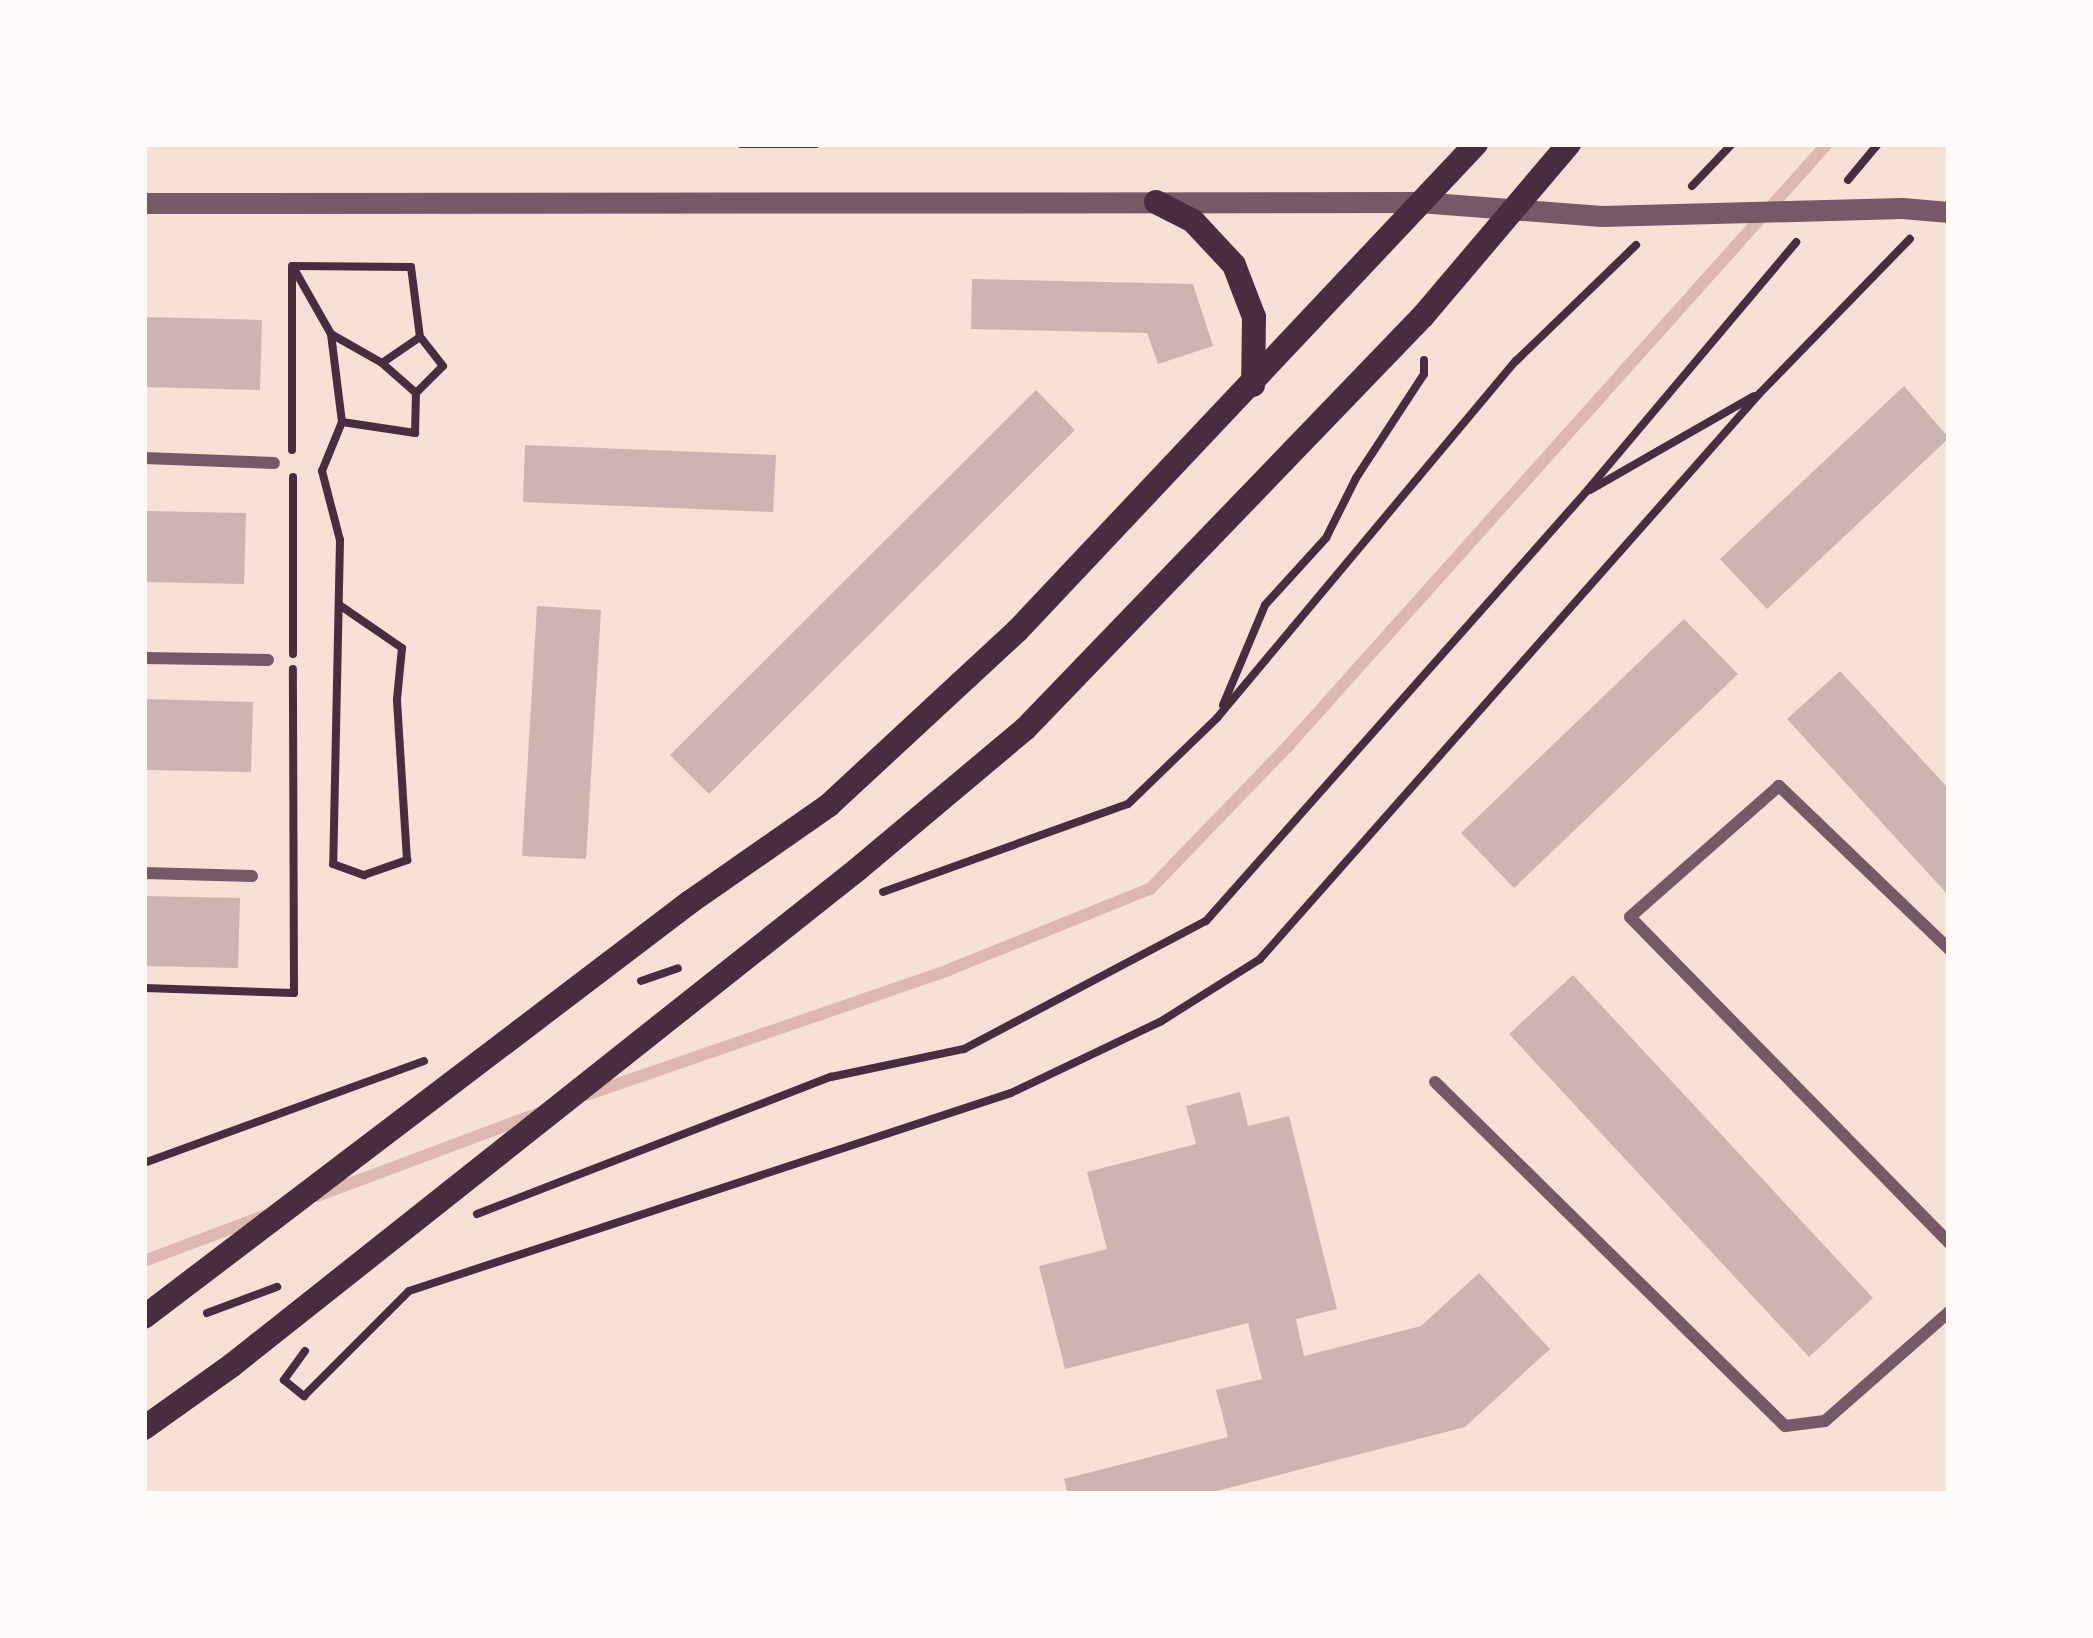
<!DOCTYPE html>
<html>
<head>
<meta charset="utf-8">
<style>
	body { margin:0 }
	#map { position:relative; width:2093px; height:1638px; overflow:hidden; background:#f7e1d7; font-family:"Fira Sans",sans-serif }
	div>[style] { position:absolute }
	.stream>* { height:12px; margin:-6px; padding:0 6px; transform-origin:6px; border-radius:6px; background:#dcb8b0 }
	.building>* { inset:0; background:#ccb4b1 }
	.path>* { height:8px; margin:-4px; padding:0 4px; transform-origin:4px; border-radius:4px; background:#4a2c40 }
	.minor>* { height:12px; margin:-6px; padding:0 6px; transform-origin:6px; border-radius:6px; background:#755966 }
	.tertiary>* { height:21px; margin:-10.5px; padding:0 10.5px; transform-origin:10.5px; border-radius:10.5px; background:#755966 }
	.secondary>* { height:24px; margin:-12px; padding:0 12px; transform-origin:12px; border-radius:12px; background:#4a2c40 }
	span { translate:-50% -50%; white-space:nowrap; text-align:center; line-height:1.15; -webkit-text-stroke:9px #fffaf5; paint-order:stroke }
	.frame { position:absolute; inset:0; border:147px solid #fffaf5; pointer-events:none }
</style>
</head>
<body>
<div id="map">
	<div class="stream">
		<div style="left:586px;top:1095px;width:383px;rotate:-19deg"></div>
		<div style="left:948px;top:970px;width:218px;rotate:-21.9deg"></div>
		<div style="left:1150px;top:889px;width:199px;rotate:-46deg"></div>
		<div style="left:1288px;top:746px;width:808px;rotate:-48.16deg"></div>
		<div style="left:317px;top:1196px;width:237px;rotate:-20.5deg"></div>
		<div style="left:144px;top:1261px;width:128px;rotate:-20.6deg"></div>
	</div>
	<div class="building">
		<div style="clip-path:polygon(972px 279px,1193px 284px,1213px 346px,1158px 364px,1147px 333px,971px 329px)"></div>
		<div style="clip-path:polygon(144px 317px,262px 320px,260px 390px,144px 387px)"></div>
		<div style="clip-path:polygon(1904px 386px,1949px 438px,1767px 609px,1720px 559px)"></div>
		<div style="clip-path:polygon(1036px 390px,1075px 430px,709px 794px,670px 755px)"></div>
		<div style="clip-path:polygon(525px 445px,776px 455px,773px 512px,523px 502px)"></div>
		<div style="clip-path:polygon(144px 511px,246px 513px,244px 584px,144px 582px)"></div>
		<div style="clip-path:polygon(537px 606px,601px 610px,586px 859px,522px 856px)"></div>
		<div style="clip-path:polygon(1684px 619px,1738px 674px,1514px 888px,1461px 833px)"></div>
		<div style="clip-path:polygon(1840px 671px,1949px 789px,1949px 896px,1787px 719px)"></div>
		<div style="clip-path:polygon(144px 699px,253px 702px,251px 772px,144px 770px)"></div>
		<div style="clip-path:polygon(144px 896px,240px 898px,238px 968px,144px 966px)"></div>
		<div style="clip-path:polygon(1573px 975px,1873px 1298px,1809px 1357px,1509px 1034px)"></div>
		<div style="clip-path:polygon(1240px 1092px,1248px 1126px,1289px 1116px,1337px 1309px,1296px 1319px,1304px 1356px,1421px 1326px,1479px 1273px,1550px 1349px,1465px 1427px,1205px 1494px,1068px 1494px,1064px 1479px,1228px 1437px,1216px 1390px,1262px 1379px,1248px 1323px,1065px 1369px,1039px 1266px,1107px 1249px,1087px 1172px,1196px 1144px,1186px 1106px)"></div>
	</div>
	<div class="path">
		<div style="left:741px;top:144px;width:75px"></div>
		<div style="left:1848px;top:180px;width:47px;rotate:-50.2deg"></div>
		<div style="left:1692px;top:186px;width:58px;rotate:-46.4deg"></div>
		<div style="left:292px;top:266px;width:184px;rotate:90deg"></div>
		<div style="left:293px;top:266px;width:118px;rotate:0.5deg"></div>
		<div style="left:411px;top:267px;width:71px;rotate:82.7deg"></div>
		<div style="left:293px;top:267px;width:77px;rotate:60.4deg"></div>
		<div style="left:331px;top:334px;width:59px;rotate:29.6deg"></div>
		<div style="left:382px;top:363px;width:45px;rotate:41.4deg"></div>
		<div style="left:416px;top:393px;width:38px;rotate:-45deg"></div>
		<div style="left:443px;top:366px;width:37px;rotate:-128deg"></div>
		<div style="left:420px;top:337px;width:46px;rotate:145.6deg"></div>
		<div style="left:331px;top:334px;width:89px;rotate:82.9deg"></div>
		<div style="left:342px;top:422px;width:53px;rotate:112.2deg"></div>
		<div style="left:322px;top:471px;width:71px;rotate:75.4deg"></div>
		<div style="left:340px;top:540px;width:324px;rotate:91.2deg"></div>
		<div style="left:333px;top:864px;width:33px;rotate:20deg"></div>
		<div style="left:364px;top:875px;width:46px;rotate:-19.2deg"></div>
		<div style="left:407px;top:860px;width:161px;rotate:-93.6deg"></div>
		<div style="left:397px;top:699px;width:51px;rotate:-84.4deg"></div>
		<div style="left:402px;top:648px;width:74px;rotate:-145.5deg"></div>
		<div style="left:342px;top:422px;width:74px;rotate:8.6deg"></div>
		<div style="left:415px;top:433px;width:40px;rotate:-88.6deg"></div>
		<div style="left:293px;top:477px;width:177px;rotate:90deg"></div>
		<div style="left:1590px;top:490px;width:189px;rotate:-29.8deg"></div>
		<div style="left:1223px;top:705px;width:108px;rotate:-67.2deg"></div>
		<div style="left:1265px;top:605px;width:91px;rotate:-47.7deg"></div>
		<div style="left:1326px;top:538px;width:67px;rotate:-63.4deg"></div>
		<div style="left:1356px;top:478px;width:124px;rotate:-56.8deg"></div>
		<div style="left:1424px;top:374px;width:14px;rotate:-90deg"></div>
		<div style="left:883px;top:892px;width:260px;rotate:-19.8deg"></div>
		<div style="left:1128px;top:804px;width:124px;rotate:-44deg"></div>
		<div style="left:1217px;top:718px;width:466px;rotate:-50.1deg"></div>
		<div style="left:1516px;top:361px;width:167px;rotate:-44deg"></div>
		<div style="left:641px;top:981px;width:39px;rotate:-19deg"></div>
		<div style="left:144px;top:988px;width:150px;rotate:1.9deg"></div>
		<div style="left:294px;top:993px;width:324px;rotate:-90.2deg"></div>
		<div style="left:144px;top:1163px;width:298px;rotate:-20deg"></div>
		<div style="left:477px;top:1214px;width:380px;rotate:-21.2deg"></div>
		<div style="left:831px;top:1077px;width:136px;rotate:-11.9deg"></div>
		<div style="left:964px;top:1049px;width:274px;rotate:-27.9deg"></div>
		<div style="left:1206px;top:921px;width:572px;rotate:-48.47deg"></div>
		<div style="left:1585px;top:493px;width:328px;rotate:-49.9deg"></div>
		<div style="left:207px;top:1313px;width:75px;rotate:-20.4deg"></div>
		<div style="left:305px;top:1351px;width:36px;rotate:126deg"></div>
		<div style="left:284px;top:1380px;width:26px;rotate:39deg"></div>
		<div style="left:304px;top:1396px;width:148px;rotate:-45deg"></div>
		<div style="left:409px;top:1291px;width:634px;rotate:-18.21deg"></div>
		<div style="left:1011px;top:1093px;width:165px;rotate:-25.5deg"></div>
		<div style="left:1160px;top:1022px;width:118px;rotate:-32.2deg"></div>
		<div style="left:1260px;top:959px;width:755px;rotate:-48.54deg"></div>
		<div style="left:1760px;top:393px;width:215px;rotate:-45.8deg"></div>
	</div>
	<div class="minor">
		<div style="left:144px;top:458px;width:130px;rotate:2.2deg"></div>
		<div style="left:144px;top:658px;width:124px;rotate:0.9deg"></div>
		<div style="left:144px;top:873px;width:108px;rotate:1.6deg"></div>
		<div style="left:1949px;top:949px;width:236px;rotate:-136.2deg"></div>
		<div style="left:1779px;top:786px;width:198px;rotate:138.7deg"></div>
		<div style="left:1630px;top:917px;width:456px;rotate:45.6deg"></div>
		<div style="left:1435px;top:1082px;width:491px;rotate:44.5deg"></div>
		<div style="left:1785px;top:1426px;width:40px;rotate:-7.1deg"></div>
		<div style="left:1825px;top:1421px;width:165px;rotate:-41.3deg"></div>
	</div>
	<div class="tertiary">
		<div style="left:144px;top:203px;width:1275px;rotate:-0.04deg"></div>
		<div style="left:1419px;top:202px;width:183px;rotate:4.4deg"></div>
		<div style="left:1601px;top:216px;width:301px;rotate:-1.5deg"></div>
		<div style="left:1902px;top:208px;width:47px;rotate:4.9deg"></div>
	</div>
	<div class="secondary">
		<div style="left:1156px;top:202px;width:42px;rotate:27.2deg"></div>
		<div style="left:1193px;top:221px;width:60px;rotate:47deg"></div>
		<div style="left:1234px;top:265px;width:56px;rotate:69deg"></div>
		<div style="left:1254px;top:317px;width:68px;rotate:90.8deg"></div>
		<div style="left:144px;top:1317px;width:686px;rotate:-37.24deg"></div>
		<div style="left:690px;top:902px;width:169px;rotate:-34.9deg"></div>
		<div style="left:829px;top:805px;width:256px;rotate:-42.8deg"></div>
		<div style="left:1017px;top:631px;width:669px;rotate:-46.7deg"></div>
		<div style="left:144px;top:1428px;width:107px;rotate:-35.5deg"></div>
		<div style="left:231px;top:1366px;width:800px;rotate:-38.4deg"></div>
		<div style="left:858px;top:869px;width:218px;rotate:-40deg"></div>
		<div style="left:1025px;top:729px;width:574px;rotate:-46.06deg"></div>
		<div style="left:1423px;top:316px;width:226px;rotate:-49.7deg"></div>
	</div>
	<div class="frame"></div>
</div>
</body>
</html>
